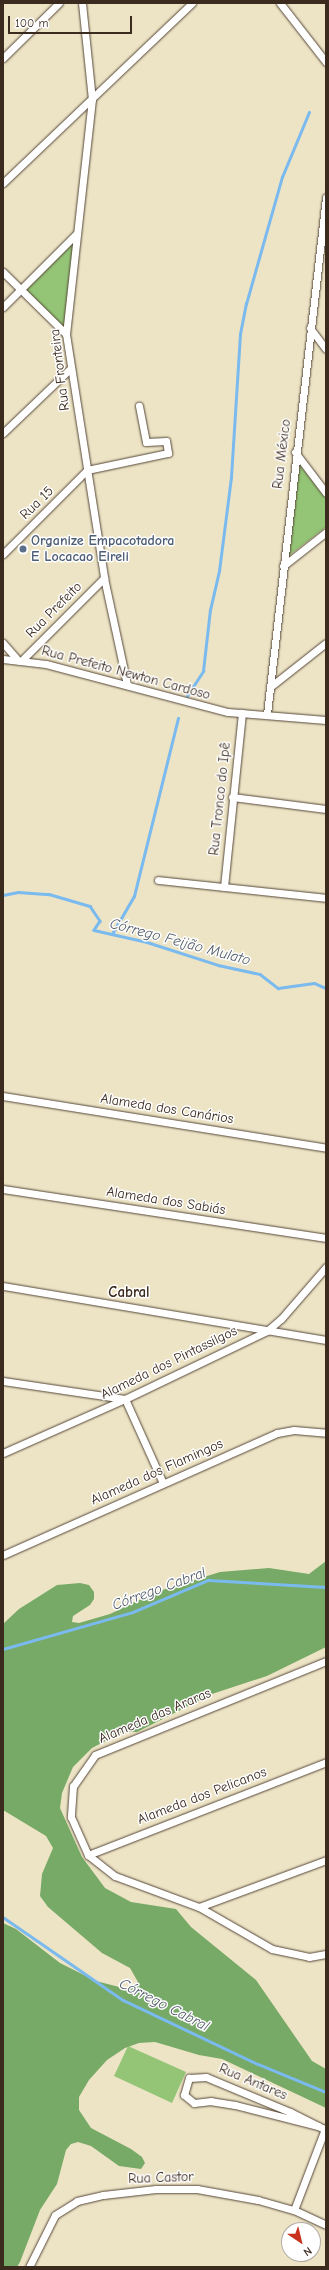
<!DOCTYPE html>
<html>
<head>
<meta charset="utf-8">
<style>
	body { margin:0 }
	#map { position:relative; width:329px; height:2270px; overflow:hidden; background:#ede4c6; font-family:"Comic Neue",sans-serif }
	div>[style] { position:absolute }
	.green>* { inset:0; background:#94c576 }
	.forest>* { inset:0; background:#77aa67 }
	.stream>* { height:2.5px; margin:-1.25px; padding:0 1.25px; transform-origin:1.25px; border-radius:1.25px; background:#7abaee }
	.roads { filter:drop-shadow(0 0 1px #564637) drop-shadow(0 0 1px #564637) }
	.street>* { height:7px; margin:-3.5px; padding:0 3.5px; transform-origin:3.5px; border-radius:3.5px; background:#fff }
	.dots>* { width:11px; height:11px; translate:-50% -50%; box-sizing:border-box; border:2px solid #fff; border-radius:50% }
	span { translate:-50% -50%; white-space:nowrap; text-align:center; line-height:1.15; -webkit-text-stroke:3px #fff; paint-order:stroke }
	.street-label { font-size:14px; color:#3b2a1e }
	.service-label { font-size:14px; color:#4e5e75; font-weight:700 }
	.left { translate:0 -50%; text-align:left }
	.water-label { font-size:15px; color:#515c67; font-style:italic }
	.neighbourhood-label { font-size:15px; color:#3b2a1e; font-weight:700 }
	.frame { position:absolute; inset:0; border:4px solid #3b2a1e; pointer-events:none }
	.north { position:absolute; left:281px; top:2222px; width:40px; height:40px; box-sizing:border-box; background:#fff; border:1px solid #b1aaa5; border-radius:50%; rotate:145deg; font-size:11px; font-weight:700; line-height:16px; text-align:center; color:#3b2a1e }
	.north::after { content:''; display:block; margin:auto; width:14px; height:18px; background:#c8321e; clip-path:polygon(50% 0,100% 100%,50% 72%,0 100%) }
	.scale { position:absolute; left:8px; top:16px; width:124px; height:18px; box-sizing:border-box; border:2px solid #3b2a1e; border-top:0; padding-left:5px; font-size:12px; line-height:14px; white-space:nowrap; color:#3b2a1e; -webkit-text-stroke:3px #fff; paint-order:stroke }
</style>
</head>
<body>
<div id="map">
	<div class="green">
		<div style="clip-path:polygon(76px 234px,66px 334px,20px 290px)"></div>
		<div style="clip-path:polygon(299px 464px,326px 498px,326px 527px,287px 557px)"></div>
		<div style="clip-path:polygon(128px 2046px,186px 2072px,172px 2103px,114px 2076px)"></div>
	</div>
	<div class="forest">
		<div style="clip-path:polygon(326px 1561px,326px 1647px,267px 1676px,212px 1694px,137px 1732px,123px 1732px,92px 1748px,73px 1767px,62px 1793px,60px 1808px,82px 1857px,105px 1888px,131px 1902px,176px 1909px,191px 1927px,256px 1980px,312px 2061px,326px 2069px,326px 2108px,222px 2059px,199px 2055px,155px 2042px,139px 2043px,125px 2048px,107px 2060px,89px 2080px,79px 2097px,79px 2110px,91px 2128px,131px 2149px,142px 2157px,145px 2163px,141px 2169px,119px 2166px,91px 2146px,78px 2142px,71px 2144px,66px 2150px,57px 2184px,40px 2210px,20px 2262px,17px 2267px,3px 2267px,3px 1923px,16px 1929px,60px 1963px,96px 1981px,127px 1989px,134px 1987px,138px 1982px,130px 1968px,102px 1953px,48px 1907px,40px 1896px,42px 1874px,53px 1848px,46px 1836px,3px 1810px,3px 1624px,19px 1609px,57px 1585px,80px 1583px,89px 1585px,94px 1592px,94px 1599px,90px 1605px,73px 1616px,72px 1622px,79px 1623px,110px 1614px,156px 1592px,220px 1572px,269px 1568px,309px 1574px)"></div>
	</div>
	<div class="stream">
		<div style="left:187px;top:696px;width:30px;rotate:-57deg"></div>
		<div style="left:203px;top:671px;width:61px;rotate:-83.5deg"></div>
		<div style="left:210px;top:610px;width:40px;rotate:-77deg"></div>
		<div style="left:219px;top:571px;width:95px;rotate:-82.7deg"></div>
		<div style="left:231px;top:477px;width:143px;rotate:-86.4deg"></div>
		<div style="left:240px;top:334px;width:31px;rotate:-79deg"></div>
		<div style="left:246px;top:304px;width:132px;rotate:-74.2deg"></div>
		<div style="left:282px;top:177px;width:70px;rotate:-67.4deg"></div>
		<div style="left:3px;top:895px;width:15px;rotate:-11deg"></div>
		<div style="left:18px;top:892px;width:31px;rotate:4deg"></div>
		<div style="left:49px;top:894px;width:43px;rotate:16.3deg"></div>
		<div style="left:90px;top:906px;width:18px;rotate:56deg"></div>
		<div style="left:100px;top:921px;width:11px;rotate:124deg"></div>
		<div style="left:94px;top:930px;width:54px;rotate:12.8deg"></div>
		<div style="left:147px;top:942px;width:75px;rotate:17.9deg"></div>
		<div style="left:218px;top:965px;width:43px;rotate:12.1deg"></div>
		<div style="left:260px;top:974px;width:23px;rotate:38deg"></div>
		<div style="left:278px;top:988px;width:36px;rotate:-8deg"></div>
		<div style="left:314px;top:983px;width:13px;rotate:23deg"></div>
		<div style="left:112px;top:934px;width:44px;rotate:-59.9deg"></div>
		<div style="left:134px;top:896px;width:183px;rotate:-76.1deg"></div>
		<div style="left:3px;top:1649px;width:135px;rotate:-15.9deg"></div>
		<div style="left:133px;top:1612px;width:82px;rotate:-23.1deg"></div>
		<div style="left:208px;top:1580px;width:118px;rotate:3.4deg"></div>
		<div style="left:3px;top:1917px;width:146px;rotate:34.7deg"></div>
		<div style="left:123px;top:2000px;width:149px;rotate:25.4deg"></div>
		<div style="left:258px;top:2064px;width:74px;rotate:22.4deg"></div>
	</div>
	<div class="roads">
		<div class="street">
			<div style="left:82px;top:3px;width:97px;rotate:84.1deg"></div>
			<div style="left:92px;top:99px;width:236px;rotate:96.3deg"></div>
			<div style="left:66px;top:334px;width:247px;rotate:81.1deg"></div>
			<div style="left:104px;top:578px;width:108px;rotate:77.8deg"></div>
			<div style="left:280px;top:3px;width:75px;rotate:52.1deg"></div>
			<div style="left:3px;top:58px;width:78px;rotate:-44.5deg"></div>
			<div style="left:3px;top:183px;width:261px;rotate:-43.6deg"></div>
			<div style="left:3px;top:272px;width:88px;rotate:44.5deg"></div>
			<div style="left:3px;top:307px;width:103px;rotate:-45deg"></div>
			<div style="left:310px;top:328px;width:26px;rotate:53deg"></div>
			<div style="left:3px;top:433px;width:94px;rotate:-43.7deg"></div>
			<div style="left:295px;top:452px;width:51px;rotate:52.9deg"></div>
			<div style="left:3px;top:554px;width:119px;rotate:-45deg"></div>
			<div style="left:87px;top:470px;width:83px;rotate:-11.9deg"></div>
			<div style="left:168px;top:453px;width:12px;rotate:-99deg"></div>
			<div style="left:166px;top:441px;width:20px;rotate:177deg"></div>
			<div style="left:146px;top:442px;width:37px;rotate:-101deg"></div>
			<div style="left:283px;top:566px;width:55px;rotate:-38.3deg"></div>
			<div style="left:3px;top:643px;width:23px;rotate:49deg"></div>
			<div style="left:3px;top:659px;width:43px;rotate:6.6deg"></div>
			<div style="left:46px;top:664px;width:188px;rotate:14.8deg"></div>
			<div style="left:228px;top:712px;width:98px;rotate:4.7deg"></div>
			<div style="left:22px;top:660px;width:116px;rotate:-45deg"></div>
			<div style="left:270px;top:687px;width:71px;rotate:-38.2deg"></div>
			<div style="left:267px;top:714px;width:520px;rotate:-83.49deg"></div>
			<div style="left:232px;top:797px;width:95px;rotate:7.3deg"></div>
			<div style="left:158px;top:880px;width:169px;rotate:6.1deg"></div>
			<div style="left:224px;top:887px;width:175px;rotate:-84.1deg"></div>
			<div style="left:3px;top:1096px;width:327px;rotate:9.1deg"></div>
			<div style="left:3px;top:1189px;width:327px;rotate:8.6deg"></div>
			<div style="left:3px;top:1286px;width:327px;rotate:9.5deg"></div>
			<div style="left:3px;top:1381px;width:123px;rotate:8.4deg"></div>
			<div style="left:125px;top:1399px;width:92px;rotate:65.7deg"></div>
			<div style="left:3px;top:1453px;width:133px;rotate:-23.9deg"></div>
			<div style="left:125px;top:1399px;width:157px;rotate:-25.6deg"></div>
			<div style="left:267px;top:1331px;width:18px;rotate:-41deg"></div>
			<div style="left:281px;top:1319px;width:69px;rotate:-49.1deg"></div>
			<div style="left:3px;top:1555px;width:300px;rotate:-24deg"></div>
			<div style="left:277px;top:1433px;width:17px;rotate:-10deg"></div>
			<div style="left:294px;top:1430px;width:32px;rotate:5deg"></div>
			<div style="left:326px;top:1661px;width:249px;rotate:157.9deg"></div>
			<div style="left:95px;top:1755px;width:38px;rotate:125deg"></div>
			<div style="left:73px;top:1786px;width:31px;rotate:94deg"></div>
			<div style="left:71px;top:1817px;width:42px;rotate:65.9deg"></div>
			<div style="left:88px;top:1855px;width:34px;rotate:38deg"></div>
			<div style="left:115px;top:1876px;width:90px;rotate:20.3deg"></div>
			<div style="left:199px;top:1907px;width:84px;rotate:29.9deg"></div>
			<div style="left:272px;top:1949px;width:38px;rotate:12deg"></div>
			<div style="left:309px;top:1957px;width:17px;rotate:-10deg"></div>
			<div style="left:88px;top:1855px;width:256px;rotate:-21.3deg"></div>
			<div style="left:199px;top:1907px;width:135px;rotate:-20.3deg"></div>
			<div style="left:318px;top:2126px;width:86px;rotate:-165.8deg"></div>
			<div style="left:235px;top:2105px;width:24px;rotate:-171deg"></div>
			<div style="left:211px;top:2101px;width:17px;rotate:173deg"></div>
			<div style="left:194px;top:2103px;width:13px;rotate:-141deg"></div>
			<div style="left:184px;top:2095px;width:18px;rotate:-74deg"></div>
			<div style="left:189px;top:2078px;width:17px;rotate:-3deg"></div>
			<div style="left:206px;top:2077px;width:91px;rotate:22.6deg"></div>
			<div style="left:290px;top:2112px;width:40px;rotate:26.6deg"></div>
			<div style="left:294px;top:2210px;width:87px;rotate:-69.1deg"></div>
			<div style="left:29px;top:2267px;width:58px;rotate:-63.4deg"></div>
			<div style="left:55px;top:2215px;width:26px;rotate:-32deg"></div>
			<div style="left:77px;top:2201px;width:27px;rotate:-13deg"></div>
			<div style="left:103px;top:2195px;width:53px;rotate:-6.5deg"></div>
			<div style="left:156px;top:2189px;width:41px"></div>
			<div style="left:197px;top:2189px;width:62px;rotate:10.2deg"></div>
			<div style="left:258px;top:2200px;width:37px;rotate:16deg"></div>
			<div style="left:294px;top:2210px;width:35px;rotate:25deg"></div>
		</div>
	</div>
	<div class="dots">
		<div style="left:23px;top:549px;background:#5c6f8a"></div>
	</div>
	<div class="street-label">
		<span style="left:60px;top:370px;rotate:-97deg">Rua Fronteira</span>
		<span style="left:282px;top:454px;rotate:-83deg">Rua México</span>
		<span style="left:37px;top:503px;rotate:-44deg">Rua 15</span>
		<span style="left:54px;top:610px;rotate:-45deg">Rua Prefeito</span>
		<span style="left:126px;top:673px;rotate:15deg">Rua Prefeito Newton Cardoso</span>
		<span style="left:220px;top:799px;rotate:-84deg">Rua Tronco do Ipê</span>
		<span style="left:167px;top:1109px;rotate:9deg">Alameda dos Canários</span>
		<span style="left:166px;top:1201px;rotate:9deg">Alameda dos Sabiás</span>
		<span style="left:169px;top:1363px;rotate:-26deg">Alameda dos Pintassilgos</span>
		<span style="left:157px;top:1472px;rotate:-24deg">Alameda dos Flamingos</span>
		<span style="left:155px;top:1716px;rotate:-23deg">Alameda das Araras</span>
		<span style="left:202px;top:1796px;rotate:-21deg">Alameda dos Pelicanos</span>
		<span style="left:253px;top:2082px;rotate:23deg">Rua Antares</span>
		<span style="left:161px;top:2178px;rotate:-2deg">Rua Castor</span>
	</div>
	<div class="service-label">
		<span class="left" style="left:31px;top:549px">Organize Empacotadora<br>E Locacao Eireli</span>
	</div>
	<div class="water-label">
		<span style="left:180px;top:942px;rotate:15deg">Córrego Feijão Mulato</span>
		<span style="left:159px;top:1589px;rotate:-20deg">Córrego Cabral</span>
		<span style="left:164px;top:2005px;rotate:27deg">Córrego Cabral</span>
	</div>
	<div class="neighbourhood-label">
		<span style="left:129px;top:1293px">Cabral</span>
	</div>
	<div class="frame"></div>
	<div class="north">N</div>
	<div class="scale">100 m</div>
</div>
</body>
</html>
